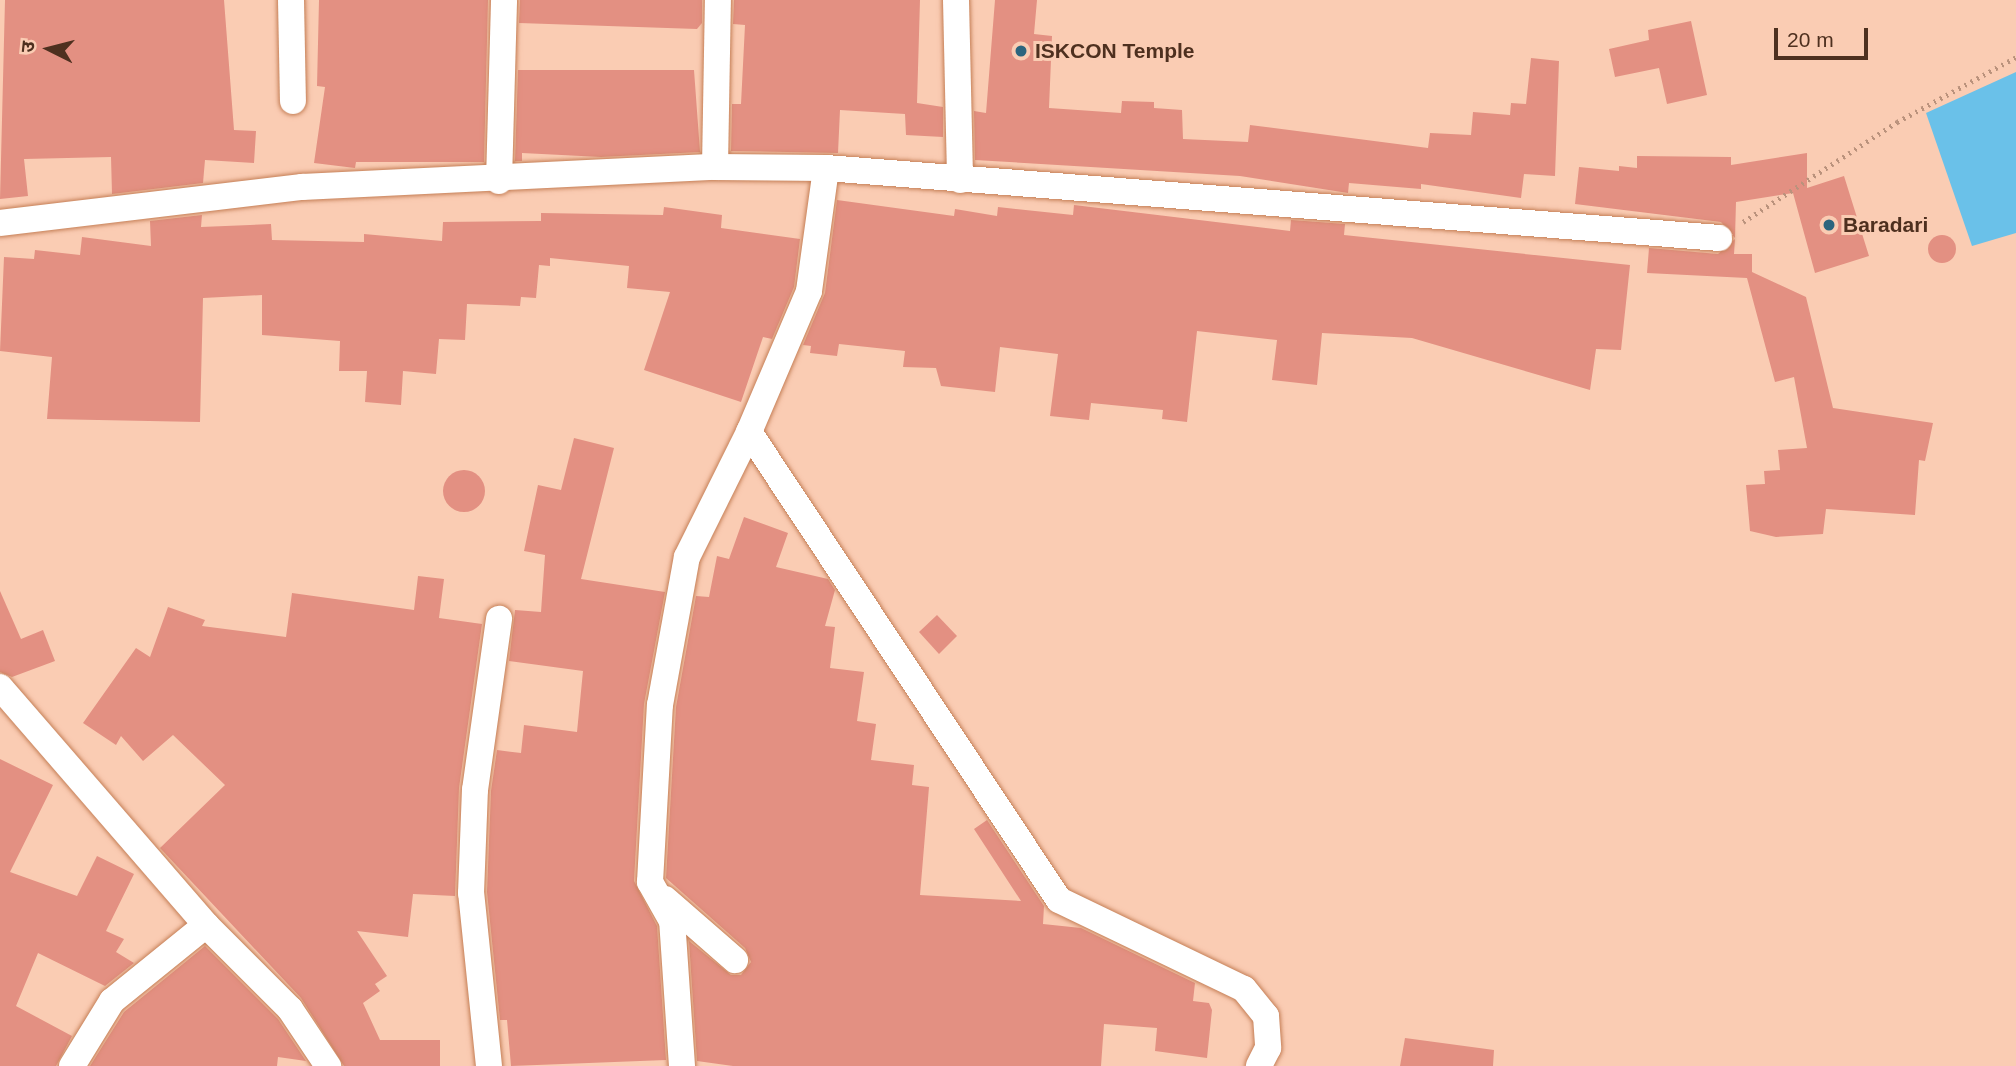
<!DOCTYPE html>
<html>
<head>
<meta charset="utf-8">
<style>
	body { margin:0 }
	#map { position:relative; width:2016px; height:1066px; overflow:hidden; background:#faccb3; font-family:Helvetica,"Noto Sans Devanagari",sans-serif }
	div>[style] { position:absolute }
	.water>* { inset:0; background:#6ac1e9 }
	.building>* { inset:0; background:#e39082 }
	.round { border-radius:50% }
	.path>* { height:4.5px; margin-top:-2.25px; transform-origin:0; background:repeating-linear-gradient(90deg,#ba927c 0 2px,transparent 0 7px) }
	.roads { filter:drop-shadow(0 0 2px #c57f56) drop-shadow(0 0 2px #c57f56) }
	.minor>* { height:26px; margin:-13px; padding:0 13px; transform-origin:13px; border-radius:13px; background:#fff }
	.dots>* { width:19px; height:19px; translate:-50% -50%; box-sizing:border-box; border:4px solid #faccb3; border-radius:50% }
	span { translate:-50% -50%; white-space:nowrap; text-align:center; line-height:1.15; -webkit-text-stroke:6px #faccb3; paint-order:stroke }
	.poi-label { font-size:21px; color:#4e301f; font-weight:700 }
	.left { translate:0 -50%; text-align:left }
	.north { position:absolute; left:14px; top:14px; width:70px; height:70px; -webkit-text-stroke:5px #faccb3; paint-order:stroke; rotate:276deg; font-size:19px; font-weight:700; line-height:28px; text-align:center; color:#4e301f }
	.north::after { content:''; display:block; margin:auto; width:24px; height:32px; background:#4e301f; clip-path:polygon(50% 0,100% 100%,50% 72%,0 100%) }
	.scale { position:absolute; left:1774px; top:28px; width:94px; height:32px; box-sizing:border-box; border:4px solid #4e301f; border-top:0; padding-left:9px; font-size:21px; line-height:24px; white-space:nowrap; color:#4e301f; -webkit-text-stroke:5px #faccb3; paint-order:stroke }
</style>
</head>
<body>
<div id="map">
	<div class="water">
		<div style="clip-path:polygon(2016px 72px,2016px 233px,1972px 246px,1926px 113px)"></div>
	</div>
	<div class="building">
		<div style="clip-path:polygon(5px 0,224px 0,234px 130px,256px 131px,254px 163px,205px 160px,203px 183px,112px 194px,111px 157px,24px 159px,28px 196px,0 199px)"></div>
		<div style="clip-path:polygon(319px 0,488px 0,484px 162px,356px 162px,355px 168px,314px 163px,325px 87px,317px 86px)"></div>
		<div style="clip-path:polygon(520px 0,702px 0,702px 23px,697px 29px,519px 23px)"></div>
		<div style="clip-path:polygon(734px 0,920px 0,917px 103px,943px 107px,943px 137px,906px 135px,905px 114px,840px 110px,838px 153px,731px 151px,732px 104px,741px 104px,745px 25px,733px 24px)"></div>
		<div style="clip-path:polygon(995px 0,1037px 0,1034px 34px,1052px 36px,1049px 108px,1121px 113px,1122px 101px,1154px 102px,1154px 108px,1182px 110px,1183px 139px,1248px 142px,1250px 125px,1428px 148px,1430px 133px,1471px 135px,1473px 112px,1510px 115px,1511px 103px,1526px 104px,1531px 58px,1559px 61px,1555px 176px,1524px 174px,1521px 198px,1421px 184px,1421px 189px,1349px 183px,1348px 193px,1240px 176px,975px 160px,974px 111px,986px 113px)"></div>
		<div style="clip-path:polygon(1691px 21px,1707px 95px,1667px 104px,1659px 68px,1615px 77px,1609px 49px,1649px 40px,1648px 30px)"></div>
		<div style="clip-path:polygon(518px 70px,694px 70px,700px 152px,601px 157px,522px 153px,522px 161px,515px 161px)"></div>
		<div style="clip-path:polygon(1807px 153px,1807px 188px,1844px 176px,1869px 256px,1815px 273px,1793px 193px,1736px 202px,1735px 238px,1721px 222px,1575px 204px,1579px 167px,1619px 171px,1619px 166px,1637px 168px,1637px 156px,1731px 157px,1731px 165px)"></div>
		<div style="clip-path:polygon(837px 200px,954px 216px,955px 209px,997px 216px,998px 207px,1073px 215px,1074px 205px,1290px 231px,1291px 220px,1345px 224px,1344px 235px,1630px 265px,1621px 350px,1596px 349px,1590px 390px,1412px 338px,1322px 333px,1317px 385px,1272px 380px,1277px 340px,1197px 331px,1187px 422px,1162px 419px,1163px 410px,1091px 403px,1089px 420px,1050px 416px,1058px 354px,1000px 347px,995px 392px,941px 386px,936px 368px,903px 367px,905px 351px,839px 344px,837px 356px,810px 353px,811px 346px,803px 345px,825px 293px)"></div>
		<div style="clip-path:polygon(664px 207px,722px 215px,721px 228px,800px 239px,794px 287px,772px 339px,763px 337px,741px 402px,644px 370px,670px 292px,627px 288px,629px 266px,550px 258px,550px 266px,539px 265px,536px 298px,521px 297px,520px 306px,467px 304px,465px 340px,439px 339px,436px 374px,403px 371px,401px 405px,365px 402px,367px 371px,339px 371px,340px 341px,262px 335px,262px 295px,203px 298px,200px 422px,47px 419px,52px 357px,0 351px,4px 257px,34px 259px,35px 250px,80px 255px,82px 237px,151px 246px,150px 221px,202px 215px,201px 227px,271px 224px,272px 240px,364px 242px,364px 234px,442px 241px,443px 222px,541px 221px,541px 213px,663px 215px)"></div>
		<div class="round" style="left:1928px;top:235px;width:28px;height:28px"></div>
		<div style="clip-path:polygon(1735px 239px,1734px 254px,1752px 254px,1752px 272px,1806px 297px,1833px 408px,1933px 423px,1925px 461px,1919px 460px,1915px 515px,1826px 509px,1823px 534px,1776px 537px,1750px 531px,1746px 485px,1765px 484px,1764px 471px,1780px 470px,1778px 450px,1807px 448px,1794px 377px,1775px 382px,1747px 278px,1647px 273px,1649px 248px,1718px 254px)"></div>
		<div style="clip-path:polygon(574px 438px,614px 448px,581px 579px,665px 592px,644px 704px,634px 881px,657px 926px,666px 1060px,511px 1066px,507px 1020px,500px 1020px,487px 892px,491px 791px,497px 750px,521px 753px,524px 725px,577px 732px,583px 671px,509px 661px,515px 610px,541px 612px,545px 555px,524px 551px,538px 485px,561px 490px)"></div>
		<div class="round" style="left:443px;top:470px;width:42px;height:42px"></div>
		<div style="clip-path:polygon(744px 517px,788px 533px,776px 567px,828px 579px,835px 590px,825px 626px,835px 627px,830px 668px,864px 672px,857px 721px,876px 724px,871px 760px,914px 765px,912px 785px,929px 787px,920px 895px,1021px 901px,974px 829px,987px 820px,1044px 906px,1043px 924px,1081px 928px,1195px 983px,1193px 1001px,1209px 1003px,1212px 1010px,1207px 1058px,1155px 1051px,1157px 1028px,1104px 1024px,1101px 1066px,733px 1066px,697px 1061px,689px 941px,731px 975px,741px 975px,751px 962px,745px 948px,666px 878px,676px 707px,696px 596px,709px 597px,717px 556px,729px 559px)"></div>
		<div style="clip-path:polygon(418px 576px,444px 579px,439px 618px,482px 624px,459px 788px,455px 896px,413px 894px,408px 937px,357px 931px,387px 976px,375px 984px,380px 991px,363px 1003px,380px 1040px,440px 1040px,440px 1066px,344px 1066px,301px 998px,160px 848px,225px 785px,173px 735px,143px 761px,121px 736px,116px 745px,83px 723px,136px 648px,150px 657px,168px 607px,205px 620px,202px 626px,286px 637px,292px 593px,414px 610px)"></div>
		<div style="clip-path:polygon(0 591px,21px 639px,43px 630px,55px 661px,12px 677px,0 672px)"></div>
		<div style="clip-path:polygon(937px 615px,957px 636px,939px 654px,919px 632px)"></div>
		<div style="clip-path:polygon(0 759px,53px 785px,10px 872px,77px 896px,97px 856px,134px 874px,106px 931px,124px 939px,116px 952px,134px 963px,105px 986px,38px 953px,16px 1006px,72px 1036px,56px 1066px,0 1066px)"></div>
		<div style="clip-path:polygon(205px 946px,278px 1019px,306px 1061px,278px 1057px,277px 1066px,90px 1066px,124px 1012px)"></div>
		<div style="clip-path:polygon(1405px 1038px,1494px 1050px,1493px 1066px,1400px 1066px)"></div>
	</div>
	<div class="path">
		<div style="left:1743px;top:222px;width:184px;rotate:-33deg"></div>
		<div style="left:1897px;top:122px;width:136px;rotate:-28.6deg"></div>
	</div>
	<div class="roads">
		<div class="minor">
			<div style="left:291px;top:0;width:101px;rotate:88.9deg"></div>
			<div style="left:956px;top:0;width:180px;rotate:88.7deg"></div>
			<div style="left:715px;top:167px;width:167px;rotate:-89deg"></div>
			<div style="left:499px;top:181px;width:181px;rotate:-88.4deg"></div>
			<div style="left:0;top:223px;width:304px;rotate:-6.8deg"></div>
			<div style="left:302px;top:187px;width:413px;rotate:-2.8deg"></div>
			<div style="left:715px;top:167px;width:111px;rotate:0.5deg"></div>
			<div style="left:826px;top:168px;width:896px;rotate:4.48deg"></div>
			<div style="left:749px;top:432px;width:153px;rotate:-66.9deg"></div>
			<div style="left:809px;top:291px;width:124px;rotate:-82.1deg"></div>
			<div style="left:0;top:687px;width:315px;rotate:49.1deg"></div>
			<div style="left:206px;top:925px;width:119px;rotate:45deg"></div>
			<div style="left:290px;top:1009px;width:69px;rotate:56.3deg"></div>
			<div style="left:665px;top:899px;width:93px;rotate:41.1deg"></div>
			<div style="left:72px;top:1066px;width:76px;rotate:-58.4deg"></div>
			<div style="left:112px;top:1001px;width:121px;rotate:-39deg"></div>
			<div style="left:489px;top:1066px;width:174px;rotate:-95.9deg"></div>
			<div style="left:471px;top:893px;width:103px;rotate:-87.8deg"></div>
			<div style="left:475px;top:790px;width:173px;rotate:-82deg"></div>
			<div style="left:682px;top:1066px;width:145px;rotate:-93.9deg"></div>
			<div style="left:672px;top:921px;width:45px;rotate:-119.4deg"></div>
			<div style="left:650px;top:882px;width:177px;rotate:-86.8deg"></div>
			<div style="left:660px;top:705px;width:150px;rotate:-79.7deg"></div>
			<div style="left:687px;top:557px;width:140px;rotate:-63.6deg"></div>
			<div style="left:749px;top:432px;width:561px;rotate:56.48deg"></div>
			<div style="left:1059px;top:900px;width:205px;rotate:25.7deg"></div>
			<div style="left:1244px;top:989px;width:35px;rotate:51deg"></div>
			<div style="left:1266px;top:1016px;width:32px;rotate:86deg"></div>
			<div style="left:1268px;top:1048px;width:20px;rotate:117deg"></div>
		</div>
	</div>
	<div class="dots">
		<div style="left:1021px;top:51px;background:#2c657e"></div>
		<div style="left:1829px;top:225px;background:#2c657e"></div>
	</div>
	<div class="poi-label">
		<span class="left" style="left:1035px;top:51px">ISKCON Temple</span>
		<span class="left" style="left:1843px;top:225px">Baradari</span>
	</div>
	<div class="north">उ</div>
	<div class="scale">20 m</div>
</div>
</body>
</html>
